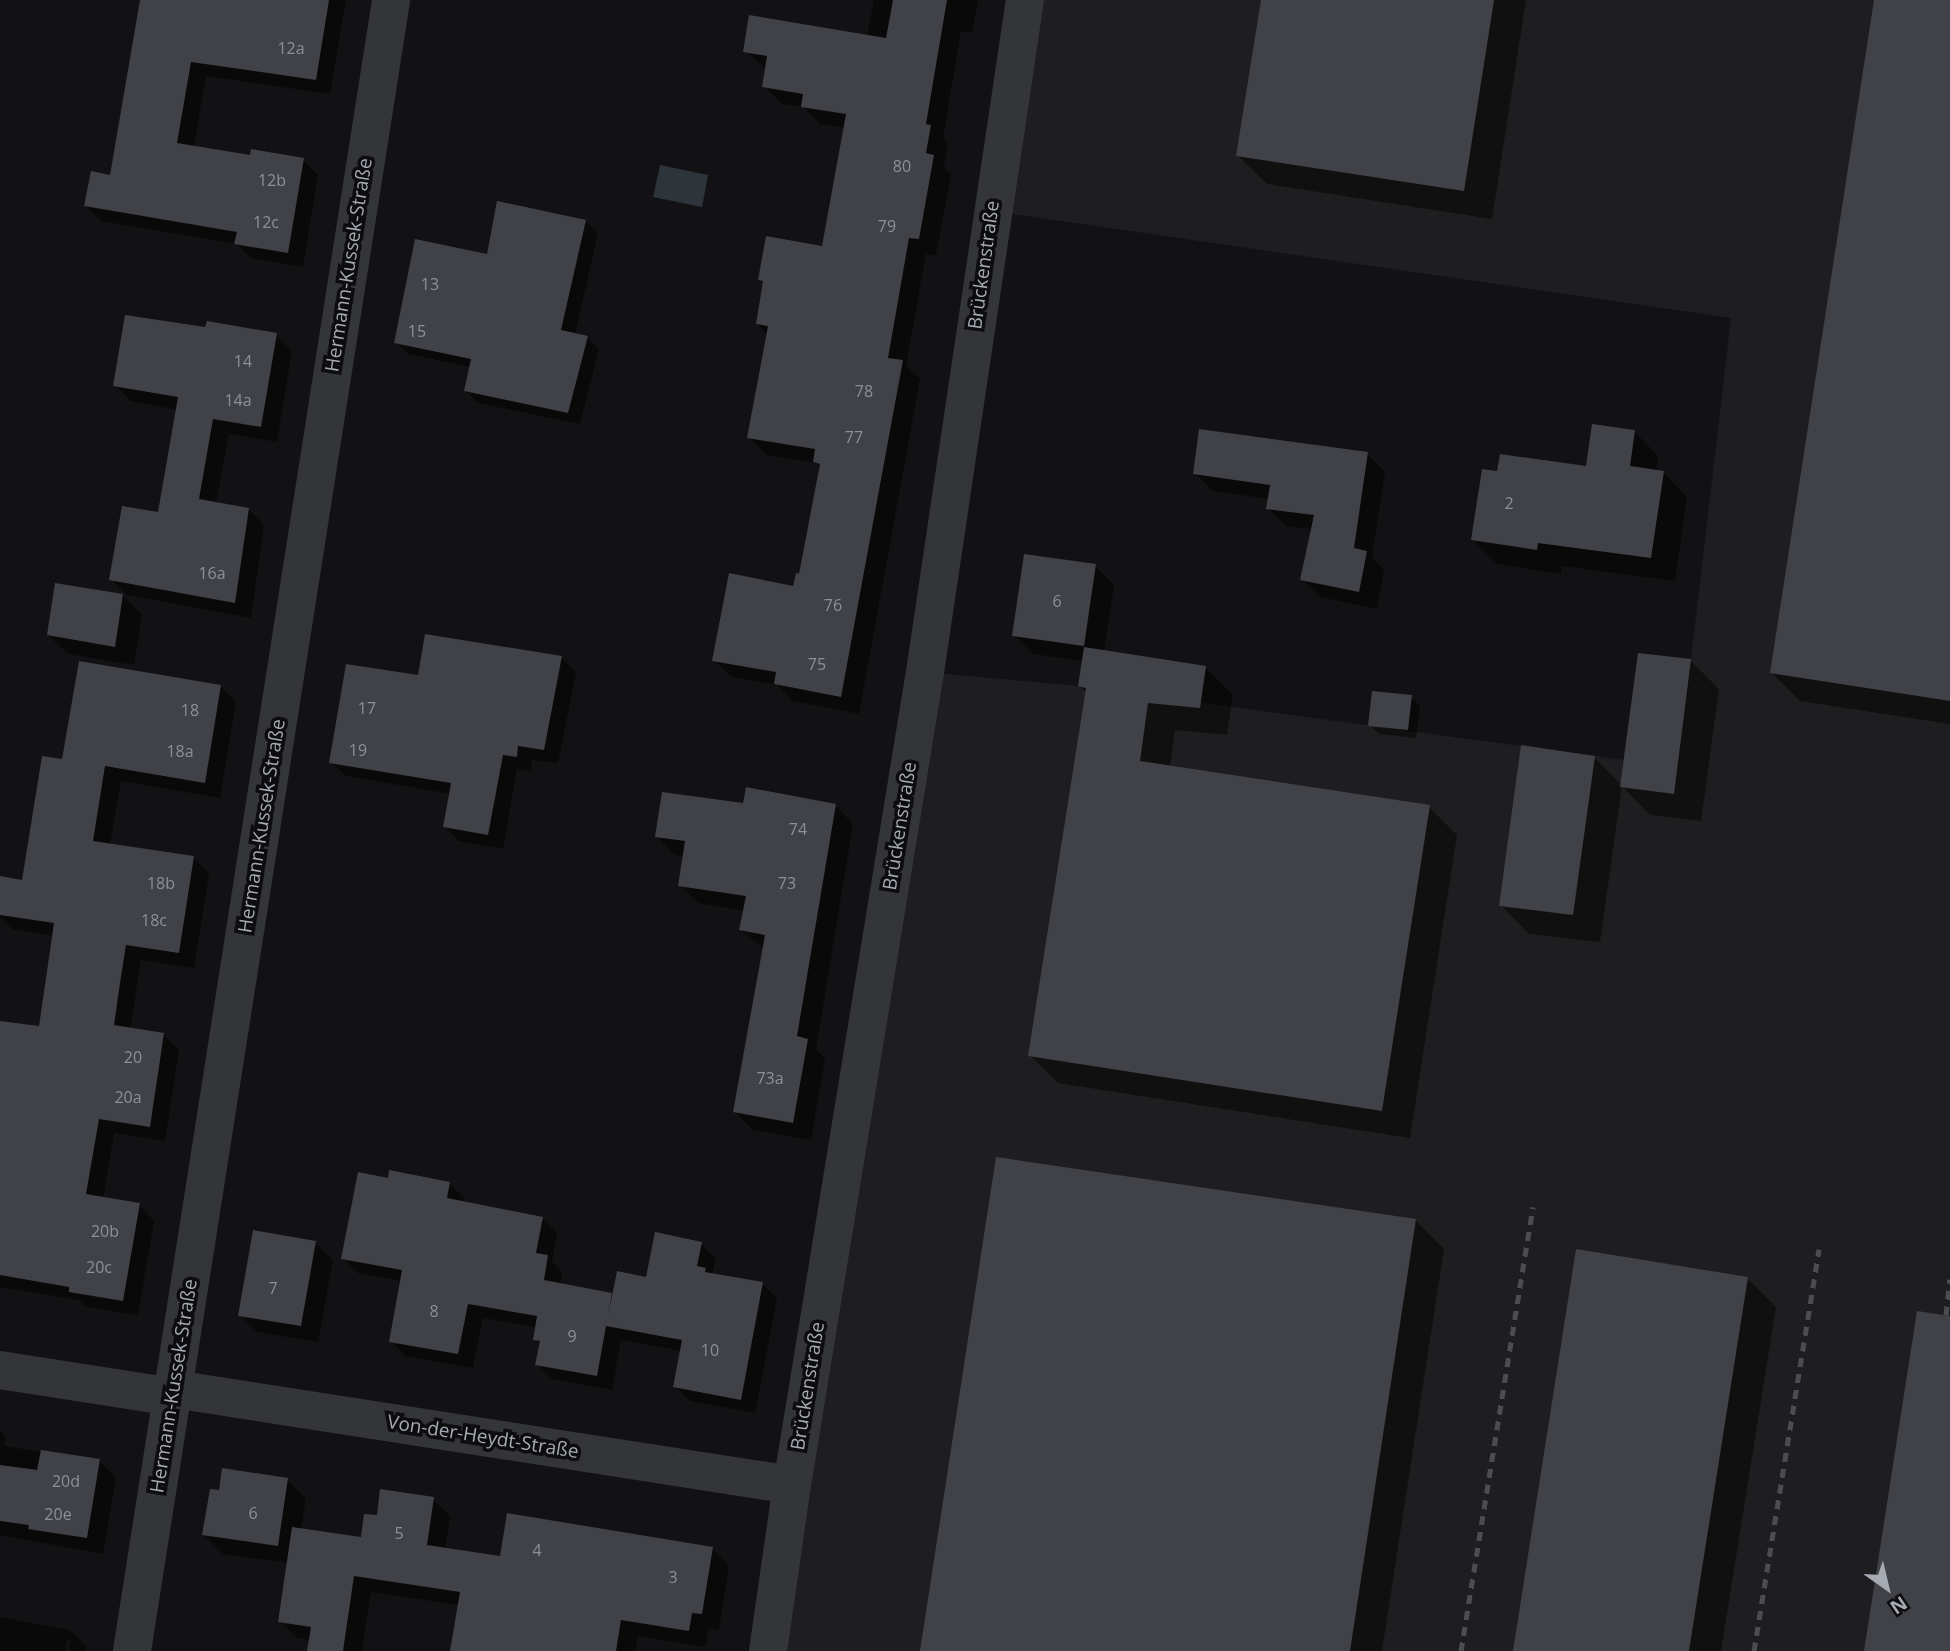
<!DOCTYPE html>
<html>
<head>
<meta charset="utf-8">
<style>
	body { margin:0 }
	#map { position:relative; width:1950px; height:1651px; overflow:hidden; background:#121214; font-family:"Open Sans",sans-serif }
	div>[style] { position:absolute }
	.built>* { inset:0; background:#1e1e20 }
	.water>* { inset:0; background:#2d353b }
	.shadow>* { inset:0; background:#0007 }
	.building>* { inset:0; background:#414247 }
	.street>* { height:38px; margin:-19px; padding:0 19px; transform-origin:19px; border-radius:19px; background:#343538 }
	.rail>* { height:5px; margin-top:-2.5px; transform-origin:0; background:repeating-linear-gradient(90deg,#4b4d51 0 9px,transparent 0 16px) }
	span { translate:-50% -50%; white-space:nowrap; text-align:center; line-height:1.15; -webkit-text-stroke:7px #0d0d0f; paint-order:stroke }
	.number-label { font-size:16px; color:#8c9098 }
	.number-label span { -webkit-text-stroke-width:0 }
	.street-label { font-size:19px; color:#a5aab3 }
	.north { position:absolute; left:1852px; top:1553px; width:70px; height:70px; -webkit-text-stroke:5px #0d0d0f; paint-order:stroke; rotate:146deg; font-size:19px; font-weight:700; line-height:28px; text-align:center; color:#a5aab3 }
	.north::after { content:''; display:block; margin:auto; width:24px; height:32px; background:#a5aab3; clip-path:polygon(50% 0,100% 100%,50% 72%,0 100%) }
</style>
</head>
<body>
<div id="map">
	<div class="built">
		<div style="clip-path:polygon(1025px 0,1950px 0,1950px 1651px,768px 1651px,925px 672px,1078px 686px,1624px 760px,1638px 653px,1691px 659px,1731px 318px,992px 211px)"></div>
	</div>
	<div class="water">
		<div style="clip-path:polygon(660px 165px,708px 175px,702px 207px,653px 197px)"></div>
	</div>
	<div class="shadow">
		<div style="clip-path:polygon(141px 0,346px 0,330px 94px,206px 76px,194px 147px,252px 157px,303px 160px,318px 175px,303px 267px,251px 258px,237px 244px,101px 221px,86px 206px,111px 177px)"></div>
		<div style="clip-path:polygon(874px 0,978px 0,972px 33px,961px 31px,949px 102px,943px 139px,948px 144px,944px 167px,951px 174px,936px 256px,926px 254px,906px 366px,920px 379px,859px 714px,793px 701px,777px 685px,732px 677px,714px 660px,795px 588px,800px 576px,821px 468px,816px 463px,767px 455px,749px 437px,768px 335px,757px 324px,764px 284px,760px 279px,824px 248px,846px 128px,820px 124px,804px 107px,782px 104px,764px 86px,767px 69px,745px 51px,867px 36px)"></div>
		<div style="clip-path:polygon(1263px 0,1526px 0,1492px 219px,1267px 184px,1238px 156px)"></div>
		<div style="clip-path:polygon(1876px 0,1950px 0,1950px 724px,1800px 701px,1772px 673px)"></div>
		<div style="clip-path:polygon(585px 221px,598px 233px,575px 335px,587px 337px,599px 349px,580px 424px,478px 403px,466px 391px,471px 367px,408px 354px,396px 342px)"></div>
		<div style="clip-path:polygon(207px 329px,276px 335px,292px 351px,277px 442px,229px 434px,216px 504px,248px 509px,264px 525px,251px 618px,127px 595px,111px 579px,159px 514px,178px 410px,131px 401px,115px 385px)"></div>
		<div style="clip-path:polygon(1634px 431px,1658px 456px,1656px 471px,1663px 472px,1687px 497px,1675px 581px,1562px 566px,1561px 574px,1497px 564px,1473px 540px,1498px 473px,1587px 468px)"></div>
		<div style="clip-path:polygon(1367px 454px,1385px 472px,1372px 557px,1384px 570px,1377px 609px,1320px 597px,1302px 579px,1313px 529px,1286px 526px,1268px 508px,1269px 499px,1213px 491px,1195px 473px)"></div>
		<div style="clip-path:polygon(1095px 566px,1114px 585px,1104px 652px,1205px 667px,1233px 695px,1227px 735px,1175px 730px,1170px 767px,1429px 807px,1457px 835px,1410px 1138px,1058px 1083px,1030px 1055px,1087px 693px,1080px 686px,1083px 661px,1033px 654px,1014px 635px)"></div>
		<div style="clip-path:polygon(123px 596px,142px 615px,134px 665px,68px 654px,48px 635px)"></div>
		<div style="clip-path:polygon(562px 658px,576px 672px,558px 763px,532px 760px,531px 771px,517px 769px,503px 849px,459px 841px,445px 827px,451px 794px,346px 776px,331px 762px,419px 677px)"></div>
		<div style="clip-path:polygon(1691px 661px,1719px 689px,1701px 821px,1650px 815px,1622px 786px,1600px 942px,1529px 934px,1501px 905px,1594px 757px,1622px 786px)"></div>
		<div style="clip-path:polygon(220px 686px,236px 702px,220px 798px,121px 781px,110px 844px,194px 858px,209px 874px,194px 968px,141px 960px,135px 999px,130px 1030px,164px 1035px,179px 1050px,165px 1141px,114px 1133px,103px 1199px,139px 1205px,154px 1221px,138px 1315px,86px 1307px,79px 1300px,0 1287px,0 1022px,40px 1028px,54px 936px,12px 929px,0 917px,0 889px,24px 882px,64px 761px)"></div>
		<div style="clip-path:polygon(1411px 697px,1420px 706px,1416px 738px,1379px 734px,1370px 725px)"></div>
		<div style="clip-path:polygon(744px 805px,835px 805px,853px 824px,816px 1049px,825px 1059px,811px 1140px,753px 1130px,735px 1112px,764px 949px,741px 930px,745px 911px,698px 903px,680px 885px,684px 856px,675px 855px,657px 837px)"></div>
		<div style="clip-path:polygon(389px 1180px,449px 1183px,464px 1198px,463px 1203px,542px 1219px,557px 1233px,552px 1261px,562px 1272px,560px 1285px,614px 1297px,701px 1244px,716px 1259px,712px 1275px,762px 1284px,777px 1298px,755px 1413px,690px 1401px,675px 1386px,682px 1351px,621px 1340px,612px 1390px,552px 1379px,537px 1364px,541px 1345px,535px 1339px,537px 1327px,483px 1318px,473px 1368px,405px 1356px,391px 1341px,402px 1281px,358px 1273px,343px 1258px)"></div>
		<div style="clip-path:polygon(1415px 1220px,1444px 1249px,1382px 1651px,922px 1651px)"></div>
		<div style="clip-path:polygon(315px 1243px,333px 1260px,318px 1342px,257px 1332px,240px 1315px)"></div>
		<div style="clip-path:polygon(1747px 1278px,1776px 1307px,1721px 1651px,1515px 1651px)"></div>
		<div style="clip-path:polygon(0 1431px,6px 1437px,4px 1446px,99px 1461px,116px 1477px,103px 1554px,0 1535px)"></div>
		<div style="clip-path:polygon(287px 1480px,306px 1499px,301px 1530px,362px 1539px,378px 1517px,433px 1499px,450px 1516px,445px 1550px,502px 1558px,713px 1549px,729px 1566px,719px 1630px,709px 1628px,705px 1647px,638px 1636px,635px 1651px,452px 1651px,459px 1605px,371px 1592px,362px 1651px,309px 1651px,310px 1640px,297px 1638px,280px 1621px,289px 1563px,223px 1554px,204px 1535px,220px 1492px)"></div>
		<div style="clip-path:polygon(0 1617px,70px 1630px,86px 1646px,85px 1651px,69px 1651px,71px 1640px,67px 1640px,65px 1651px,0 1651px)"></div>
	</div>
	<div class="building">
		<div style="clip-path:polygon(140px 0,329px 0,316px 80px,191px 62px,177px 143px,250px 155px,251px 149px,304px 158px,288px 253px,234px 244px,237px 232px,84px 206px,91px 171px,110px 175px)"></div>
		<div style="clip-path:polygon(893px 0,947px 0,926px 124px,931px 125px,926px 153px,934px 155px,919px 239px,909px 238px,888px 358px,903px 360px,841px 697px,774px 684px,776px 672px,712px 661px,729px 573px,793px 586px,796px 573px,799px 574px,820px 464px,813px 462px,815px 449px,747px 438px,768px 326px,756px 324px,763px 281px,758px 280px,766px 236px,822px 246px,846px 114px,801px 107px,803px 94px,762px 87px,767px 56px,743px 52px,749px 15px,886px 38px)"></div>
		<div style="clip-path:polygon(1261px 0,1494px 0,1464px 191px,1236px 156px)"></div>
		<div style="clip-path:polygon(1874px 0,1950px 0,1950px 701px,1770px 673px)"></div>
		<div style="clip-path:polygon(497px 201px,586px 220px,561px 330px,588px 336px,568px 413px,464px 391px,471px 359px,394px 343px,415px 239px,487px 254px)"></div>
		<div style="clip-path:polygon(125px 315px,205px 327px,207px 321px,277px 333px,261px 427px,213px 419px,199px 499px,249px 508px,235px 603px,109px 580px,122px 506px,158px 512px,178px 397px,113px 386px)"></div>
		<div style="clip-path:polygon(1592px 424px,1635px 430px,1630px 466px,1664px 471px,1651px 558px,1538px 543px,1537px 550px,1471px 540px,1482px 469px,1497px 471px,1500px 454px,1586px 466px)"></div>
		<div style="clip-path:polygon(1199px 429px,1368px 452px,1354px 548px,1367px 551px,1359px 592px,1300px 580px,1314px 515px,1266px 509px,1270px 485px,1193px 474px)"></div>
		<div style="clip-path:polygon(1024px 554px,1096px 564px,1084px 646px,1012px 636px)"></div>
		<div style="clip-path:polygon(55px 583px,123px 594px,115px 647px,47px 635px)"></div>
		<div style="clip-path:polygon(425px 634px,562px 656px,544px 750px,518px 746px,517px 757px,503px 755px,488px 835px,443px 827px,451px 783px,329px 763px,346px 664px,418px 675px)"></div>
		<div style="clip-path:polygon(1084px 647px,1206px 666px,1200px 708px,1148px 703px,1140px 761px,1430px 805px,1382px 1111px,1028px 1056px,1086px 688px,1078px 686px)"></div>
		<div style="clip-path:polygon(1638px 653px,1691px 659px,1674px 794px,1620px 787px)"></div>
		<div style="clip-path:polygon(79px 661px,221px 685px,205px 783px,105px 766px,93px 841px,194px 856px,179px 953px,126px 945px,120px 983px,114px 1025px,164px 1033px,150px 1127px,99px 1119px,86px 1194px,140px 1203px,123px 1301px,69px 1292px,69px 1287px,0 1275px,0 1021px,39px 1026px,54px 923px,0 915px,0 876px,22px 880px,42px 756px,62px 759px)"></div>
		<div style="clip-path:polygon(1372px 691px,1412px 695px,1408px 730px,1368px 726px)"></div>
		<div style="clip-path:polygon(1521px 745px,1595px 756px,1573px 915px,1499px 906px)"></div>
		<div style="clip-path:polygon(746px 787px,836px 804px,797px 1036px,808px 1039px,793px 1123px,733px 1112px,765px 935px,739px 930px,746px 896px,678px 886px,685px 841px,655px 837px,662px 792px,743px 803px)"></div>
		<div style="clip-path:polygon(996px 1157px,1416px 1219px,1350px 1651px,920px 1651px)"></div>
		<div style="clip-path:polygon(389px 1170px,450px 1182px,447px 1198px,543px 1217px,536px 1253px,548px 1255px,544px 1280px,612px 1293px,608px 1316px,617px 1271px,646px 1277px,655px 1232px,702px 1242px,697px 1266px,706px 1268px,705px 1272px,763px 1282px,741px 1400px,673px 1387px,682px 1340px,606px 1326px,597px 1376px,535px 1365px,540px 1341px,533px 1340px,537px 1316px,468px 1304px,458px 1354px,389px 1342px,402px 1270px,341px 1259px,358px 1172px,388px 1178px)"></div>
		<div style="clip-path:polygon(253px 1230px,316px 1241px,301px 1326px,238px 1316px)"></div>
		<div style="clip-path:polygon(1576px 1249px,1748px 1277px,1689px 1651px,1513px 1651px)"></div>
		<div style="clip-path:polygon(1917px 1311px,1950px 1316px,1950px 1651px,1864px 1651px)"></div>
		<div style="clip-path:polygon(41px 1450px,100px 1459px,87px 1538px,28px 1529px,29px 1525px,0 1521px,0 1465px,37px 1470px)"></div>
		<div style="clip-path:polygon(222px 1468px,288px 1478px,278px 1546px,202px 1535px,210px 1489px,219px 1490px)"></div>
		<div style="clip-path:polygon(380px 1489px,434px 1497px,427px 1545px,500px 1556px,507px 1513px,713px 1547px,702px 1614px,692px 1613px,689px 1631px,621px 1620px,616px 1651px,450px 1651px,460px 1592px,354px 1576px,343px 1651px,307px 1651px,311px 1627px,278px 1622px,292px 1527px,361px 1537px,364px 1514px,377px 1515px)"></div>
	</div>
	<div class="street">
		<div style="left:0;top:1370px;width:175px;rotate:8.9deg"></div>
		<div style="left:174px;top:1389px;width:625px;rotate:8.83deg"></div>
		<div style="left:132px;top:1651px;width:1671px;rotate:-81.08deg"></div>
		<div style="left:768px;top:1651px;width:168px;rotate:-81.8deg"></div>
		<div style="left:792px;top:1485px;width:824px;rotate:-80.71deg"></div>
		<div style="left:925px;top:672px;width:679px;rotate:-81.54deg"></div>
	</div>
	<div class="rail">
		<div style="left:1946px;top:1315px;width:36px;rotate:-84deg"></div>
		<div style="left:1461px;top:1651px;width:450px;rotate:-80.8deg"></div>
		<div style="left:1754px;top:1651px;width:407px;rotate:-80.8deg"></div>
	</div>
	<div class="number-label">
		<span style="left:291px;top:48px">12a</span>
		<span style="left:902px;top:166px">80</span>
		<span style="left:272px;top:180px">12b</span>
		<span style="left:266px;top:222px">12c</span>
		<span style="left:887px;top:226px">79</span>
		<span style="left:430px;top:284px">13</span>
		<span style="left:417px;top:331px">15</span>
		<span style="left:243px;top:361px">14</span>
		<span style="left:864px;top:391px">78</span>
		<span style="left:238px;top:400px">14a</span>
		<span style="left:854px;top:437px">77</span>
		<span style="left:1509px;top:503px">2</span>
		<span style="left:212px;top:573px">16a</span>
		<span style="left:1057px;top:601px">6</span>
		<span style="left:833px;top:605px">76</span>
		<span style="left:817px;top:664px">75</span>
		<span style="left:367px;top:708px">17</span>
		<span style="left:190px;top:710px">18</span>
		<span style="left:358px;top:750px">19</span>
		<span style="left:180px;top:751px">18a</span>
		<span style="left:798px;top:829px">74</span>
		<span style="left:161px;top:883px">18b</span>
		<span style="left:787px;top:883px">73</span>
		<span style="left:154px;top:920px">18c</span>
		<span style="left:133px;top:1057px">20</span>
		<span style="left:770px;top:1078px">73a</span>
		<span style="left:128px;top:1097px">20a</span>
		<span style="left:105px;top:1231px">20b</span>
		<span style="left:99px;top:1267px">20c</span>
		<span style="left:273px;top:1288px">7</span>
		<span style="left:434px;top:1311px">8</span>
		<span style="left:572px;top:1336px">9</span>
		<span style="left:710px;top:1350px">10</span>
		<span style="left:66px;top:1481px">20d</span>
		<span style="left:253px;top:1513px">6</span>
		<span style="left:58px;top:1514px">20e</span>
		<span style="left:399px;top:1533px">5</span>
		<span style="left:537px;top:1550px">4</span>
		<span style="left:673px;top:1577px">3</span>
	</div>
	<div class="street-label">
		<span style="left:349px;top:265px;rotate:-81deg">Hermann-Kussek-Straße</span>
		<span style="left:984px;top:265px;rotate:-82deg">Brückenstraße</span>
		<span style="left:262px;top:826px;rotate:-81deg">Hermann-Kussek-Straße</span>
		<span style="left:900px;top:826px;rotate:-81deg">Brückenstraße</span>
		<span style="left:174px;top:1386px;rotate:-81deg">Hermann-Kussek-Straße</span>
		<span style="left:808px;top:1386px;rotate:-81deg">Brückenstraße</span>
		<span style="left:483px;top:1437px;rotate:9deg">Von-der-Heydt-Straße</span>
	</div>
	<div class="north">N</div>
</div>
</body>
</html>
